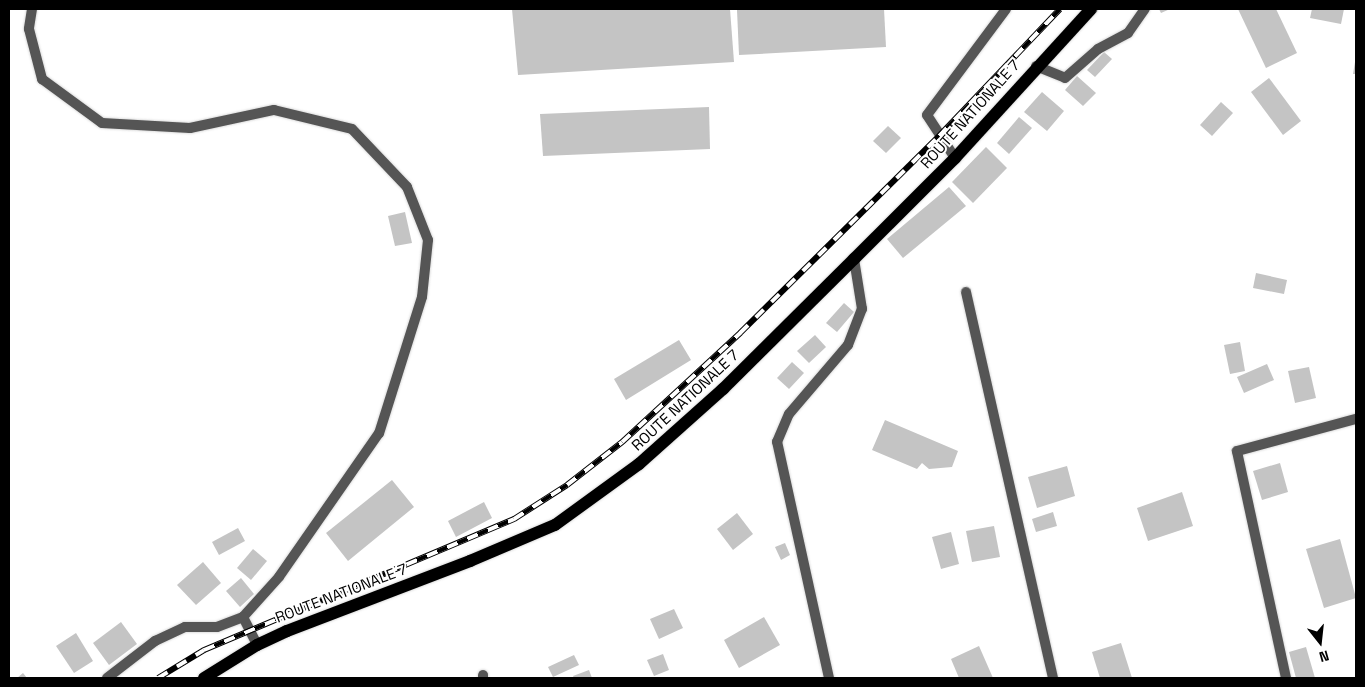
<!DOCTYPE html>
<html>
<head>
<meta charset="utf-8">
<style>
	body { margin:0 }
	#map { position:relative; width:1365px; height:687px; overflow:hidden; background:#fff; font-family:"Space Grotesk",sans-serif }
	div>[style] { position:absolute }
	.building>* { inset:0; background:#c4c4c4 }
	.roads { filter:drop-shadow(0 0 1px #dbdbdb) drop-shadow(0 0 1px #dbdbdb) }
	.lane>* { height:10px; margin:-5px; padding:0 5px; transform-origin:5px; border-radius:5px; background:#555 }
	.street>* { height:10px; margin:-5px; padding:0 5px; transform-origin:5px; border-radius:5px; background:#555 }
	.primary>* { height:12px; margin:-6px; padding:0 6px; transform-origin:6px; border-radius:6px; background:#000 }
	.rail>* { height:5.5px; margin-top:-2.75px; transform-origin:0; background:repeating-linear-gradient(90deg,#fff 0 11px,#000 0 22px); box-sizing:border-box; border-block:1px solid #000 }
	span { translate:-50% -50%; white-space:nowrap; text-align:center; line-height:1.15; -webkit-text-stroke:4px #fff; paint-order:stroke }
	.street-label { font-size:15px; color:#000 }
	.frame { position:absolute; inset:0; border:10px solid #000; pointer-events:none }
	.north { position:absolute; left:1295px; top:617px; width:50px; height:50px; -webkit-text-stroke:4px #fff; paint-order:stroke; rotate:164deg; font-size:14px; font-weight:700; line-height:20px; text-align:center; color:#000 }
	.north::after { content:''; display:block; margin:auto; width:18px; height:22px; background:#000; clip-path:polygon(50% 0,100% 100%,50% 72%,0 100%) }
</style>
</head>
<body>
<div id="map">
	<div class="building">
		<div style="clip-path:polygon(512px 9px,730px 9px,734px 62px,518px 75px)"></div>
		<div style="clip-path:polygon(884px 9px,886px 47px,739px 55px,737px 10px)"></div>
		<div style="clip-path:polygon(1159px 9px,1170px 9px,1161px 13px)"></div>
		<div style="clip-path:polygon(1238px 9px,1276px 9px,1297px 53px,1266px 68px)"></div>
		<div style="clip-path:polygon(1312px 9px,1344px 9px,1341px 24px,1310px 18px)"></div>
		<div style="clip-path:polygon(1104px 52px,1112px 59px,1095px 77px,1087px 70px)"></div>
		<div style="clip-path:polygon(1355px 62px,1356px 62px,1356px 74px,1353px 74px)"></div>
		<div style="clip-path:polygon(1077px 76px,1096px 93px,1083px 106px,1065px 90px)"></div>
		<div style="clip-path:polygon(1269px 78px,1301px 121px,1283px 135px,1251px 92px)"></div>
		<div style="clip-path:polygon(1042px 92px,1064px 111px,1047px 131px,1024px 112px)"></div>
		<div style="clip-path:polygon(1221px 102px,1233px 113px,1212px 136px,1200px 125px)"></div>
		<div style="clip-path:polygon(709px 107px,710px 149px,543px 156px,540px 114px)"></div>
		<div style="clip-path:polygon(1019px 117px,1032px 128px,1009px 154px,997px 143px)"></div>
		<div style="clip-path:polygon(888px 126px,901px 138px,886px 153px,873px 141px)"></div>
		<div style="clip-path:polygon(986px 147px,1007px 168px,973px 203px,952px 182px)"></div>
		<div style="clip-path:polygon(949px 187px,966px 206px,903px 258px,887px 239px)"></div>
		<div style="clip-path:polygon(405px 212px,412px 243px,395px 246px,388px 216px)"></div>
		<div style="clip-path:polygon(1256px 273px,1287px 280px,1284px 294px,1253px 288px)"></div>
		<div style="clip-path:polygon(844px 303px,854px 312px,837px 332px,826px 323px)"></div>
		<div style="clip-path:polygon(815px 335px,826px 347px,809px 363px,797px 351px)"></div>
		<div style="clip-path:polygon(679px 340px,691px 360px,626px 400px,614px 379px)"></div>
		<div style="clip-path:polygon(1240px 342px,1245px 371px,1230px 374px,1224px 345px)"></div>
		<div style="clip-path:polygon(792px 362px,804px 373px,789px 389px,777px 378px)"></div>
		<div style="clip-path:polygon(1267px 364px,1274px 380px,1244px 393px,1237px 377px)"></div>
		<div style="clip-path:polygon(1309px 367px,1316px 398px,1295px 403px,1288px 371px)"></div>
		<div style="clip-path:polygon(885px 420px,958px 451px,952px 467px,929px 469px,922px 463px,917px 469px,872px 450px)"></div>
		<div style="clip-path:polygon(1280px 463px,1288px 492px,1262px 500px,1253px 471px)"></div>
		<div style="clip-path:polygon(1067px 466px,1075px 496px,1037px 508px,1028px 477px)"></div>
		<div style="clip-path:polygon(392px 480px,414px 507px,348px 561px,326px 533px)"></div>
		<div style="clip-path:polygon(1182px 492px,1193px 526px,1148px 541px,1137px 508px)"></div>
		<div style="clip-path:polygon(484px 502px,492px 518px,456px 537px,448px 521px)"></div>
		<div style="clip-path:polygon(1053px 512px,1057px 526px,1036px 532px,1032px 519px)"></div>
		<div style="clip-path:polygon(737px 513px,753px 534px,733px 550px,717px 529px)"></div>
		<div style="clip-path:polygon(994px 526px,1000px 557px,972px 562px,966px 531px)"></div>
		<div style="clip-path:polygon(238px 528px,245px 541px,219px 555px,212px 542px)"></div>
		<div style="clip-path:polygon(951px 532px,959px 564px,941px 569px,932px 537px)"></div>
		<div style="clip-path:polygon(1340px 539px,1356px 598px,1324px 608px,1306px 549px)"></div>
		<div style="clip-path:polygon(785px 543px,790px 555px,781px 560px,775px 547px)"></div>
		<div style="clip-path:polygon(253px 549px,267px 561px,251px 580px,237px 568px)"></div>
		<div style="clip-path:polygon(203px 562px,221px 583px,196px 605px,177px 585px)"></div>
		<div style="clip-path:polygon(241px 578px,254px 594px,240px 607px,226px 591px)"></div>
		<div style="clip-path:polygon(674px 609px,683px 628px,659px 639px,650px 619px)"></div>
		<div style="clip-path:polygon(764px 617px,780px 645px,739px 668px,724px 640px)"></div>
		<div style="clip-path:polygon(121px 622px,137px 644px,109px 665px,93px 643px)"></div>
		<div style="clip-path:polygon(76px 633px,93px 661px,74px 673px,56px 646px)"></div>
		<div style="clip-path:polygon(1121px 643px,1132px 678px,1100px 678px,1092px 652px)"></div>
		<div style="clip-path:polygon(979px 646px,993px 678px,959px 678px,951px 659px)"></div>
		<div style="clip-path:polygon(1306px 647px,1315px 678px,1296px 678px,1289px 652px)"></div>
		<div style="clip-path:polygon(663px 654px,669px 670px,654px 676px,647px 660px)"></div>
		<div style="clip-path:polygon(574px 655px,579px 665px,553px 677px,548px 667px)"></div>
		<div style="clip-path:polygon(589px 670px,592px 678px,574px 678px,573px 676px)"></div>
		<div style="clip-path:polygon(23px 673px,27px 678px,17px 678px)"></div>
	</div>
	<div class="roads">
		<div class="lane">
			<div style="left:955px;top:158px;width:51px;rotate:-123.1deg"></div>
			<div style="left:927px;top:115px;width:132px;rotate:-53.3deg"></div>
			<div style="left:107px;top:678px;width:61px;rotate:-37.6deg"></div>
			<div style="left:155px;top:641px;width:33px;rotate:-25deg"></div>
			<div style="left:185px;top:627px;width:32px"></div>
			<div style="left:217px;top:627px;width:28px;rotate:-21deg"></div>
		</div>
		<div class="street">
			<div style="left:32px;top:9px;width:20px;rotate:99deg"></div>
			<div style="left:29px;top:29px;width:52px;rotate:75.4deg"></div>
			<div style="left:42px;top:79px;width:74px;rotate:36.3deg"></div>
			<div style="left:102px;top:123px;width:88px;rotate:3.3deg"></div>
			<div style="left:190px;top:128px;width:86px;rotate:-12.1deg"></div>
			<div style="left:274px;top:110px;width:80px;rotate:13.7deg"></div>
			<div style="left:352px;top:129px;width:80px;rotate:46.5deg"></div>
			<div style="left:407px;top:187px;width:57px;rotate:68.4deg"></div>
			<div style="left:428px;top:240px;width:57px;rotate:96deg"></div>
			<div style="left:422px;top:297px;width:143px;rotate:107.5deg"></div>
			<div style="left:379px;top:433px;width:175px;rotate:124.8deg"></div>
			<div style="left:279px;top:577px;width:54px;rotate:132deg"></div>
			<div style="left:243px;top:617px;width:31px;rotate:63deg"></div>
			<div style="left:1036px;top:66px;width:31px;rotate:22deg"></div>
			<div style="left:1065px;top:78px;width:44px;rotate:-41.3deg"></div>
			<div style="left:1098px;top:49px;width:34px;rotate:-28deg"></div>
			<div style="left:1128px;top:33px;width:29px;rotate:-55deg"></div>
			<div style="left:966px;top:292px;width:396px;rotate:77.3deg"></div>
			<div style="left:483px;top:675px;width:3px;rotate:90deg"></div>
			<div style="left:829px;top:678px;width:242px;rotate:-102.4deg"></div>
			<div style="left:777px;top:442px;width:30px;rotate:-67deg"></div>
			<div style="left:789px;top:414px;width:91px;rotate:-49.5deg"></div>
			<div style="left:848px;top:345px;width:39px;rotate:-69deg"></div>
			<div style="left:862px;top:309px;width:51px;rotate:-99.1deg"></div>
			<div style="left:1286px;top:678px;width:232px;rotate:-102.2deg"></div>
			<div style="left:1237px;top:451px;width:123px;rotate:-15.1deg"></div>
		</div>
		<div class="primary">
			<div style="left:204px;top:678px;width:62px;rotate:-31.9deg"></div>
			<div style="left:257px;top:645px;width:33px;rotate:-25deg"></div>
			<div style="left:287px;top:631px;width:196px;rotate:-20.9deg"></div>
			<div style="left:470px;top:561px;width:92px;rotate:-23deg"></div>
			<div style="left:555px;top:525px;width:104px;rotate:-36deg"></div>
			<div style="left:639px;top:464px;width:113px;rotate:-41.8deg"></div>
			<div style="left:723px;top:389px;width:185px;rotate:-44.8deg"></div>
			<div style="left:854px;top:259px;width:143px;rotate:-45deg"></div>
			<div style="left:955px;top:158px;width:202px;rotate:-47.6deg"></div>
		</div>
	</div>
	<div class="rail">
		<div style="left:158px;top:678px;width:54px;rotate:-31.3deg"></div>
		<div style="left:204px;top:650px;width:337px;rotate:-22.9deg"></div>
		<div style="left:514px;top:519px;width:63px;rotate:-32.7deg"></div>
		<div style="left:567px;top:485px;width:70px;rotate:-38deg"></div>
		<div style="left:622px;top:442px;width:161px;rotate:-42.7deg"></div>
		<div style="left:740px;top:333px;width:280px;rotate:-44.7deg"></div>
		<div style="left:939px;top:136px;width:175px;rotate:-46.4deg"></div>
	</div>
	<div class="street-label">
		<span style="left:970px;top:114px;rotate:-48deg">ROUTE NATIONALE 7</span>
		<span style="left:685px;top:400px;rotate:-43deg">ROUTE NATIONALE 7</span>
		<span style="left:341px;top:593px;rotate:-21deg">ROUTE NATIONALE 7</span>
	</div>
	<div class="frame"></div>
	<div class="north">N</div>
</div>
</body>
</html>
